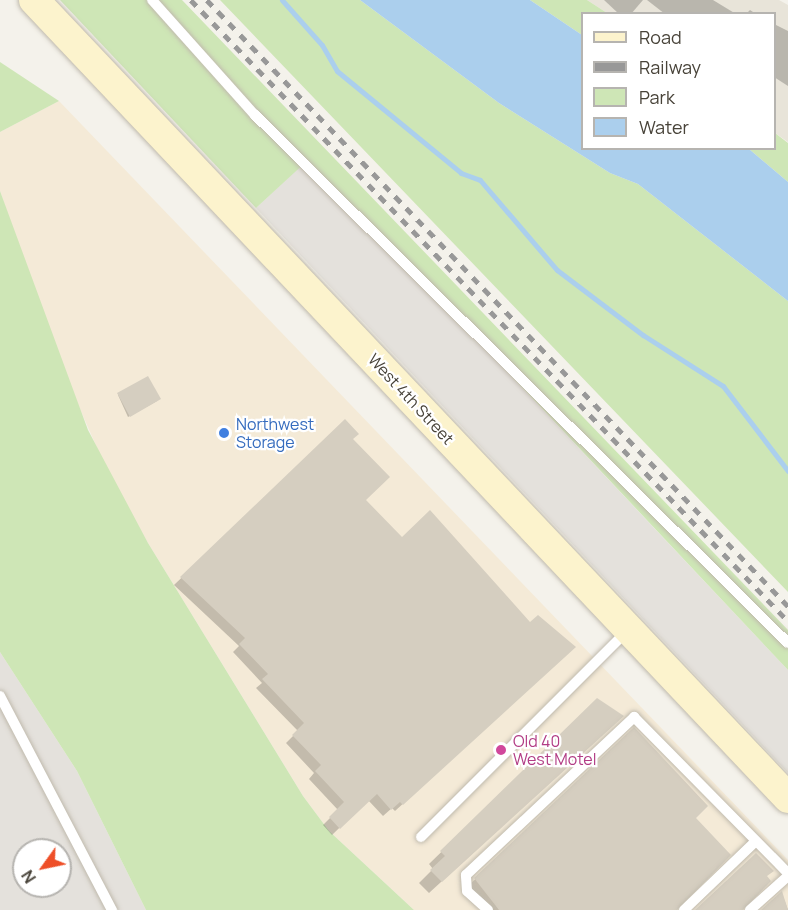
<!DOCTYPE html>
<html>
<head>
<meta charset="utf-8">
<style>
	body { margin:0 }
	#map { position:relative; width:788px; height:910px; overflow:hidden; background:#f4f2eb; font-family:Manrope,sans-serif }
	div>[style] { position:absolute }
	.residential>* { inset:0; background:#e8e4d9 }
	.commercial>* { inset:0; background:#f4ead7 }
	.industrial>* { inset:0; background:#e4e1dc }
	.green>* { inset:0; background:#cee6b6 }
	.water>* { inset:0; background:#abcfed }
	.shadow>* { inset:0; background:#0003 }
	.stream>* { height:5px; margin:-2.5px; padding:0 2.5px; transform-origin:2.5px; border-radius:2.5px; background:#abcfed }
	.building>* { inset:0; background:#d5cec0 }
	.roads { filter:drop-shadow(0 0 2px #c0baad) drop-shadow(0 0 2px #c0baad) }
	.lane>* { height:10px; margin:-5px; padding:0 5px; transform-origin:5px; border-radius:5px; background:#fff }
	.secondary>* { height:30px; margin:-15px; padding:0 15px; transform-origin:15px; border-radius:15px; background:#fcf3cd }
	.rail>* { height:4.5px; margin-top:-2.25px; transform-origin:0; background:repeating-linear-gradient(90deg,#989898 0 8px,transparent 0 16px) }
	.dots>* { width:16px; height:16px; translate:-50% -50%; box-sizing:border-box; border:3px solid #fff; border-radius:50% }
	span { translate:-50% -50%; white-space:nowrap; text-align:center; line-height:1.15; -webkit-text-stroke:4.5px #fff; paint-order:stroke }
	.street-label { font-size:16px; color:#484339 }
	.shop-label { font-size:16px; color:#366cbe }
	.left { translate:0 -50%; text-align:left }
	.hotel-label { font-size:16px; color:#b23c85 }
	.legend { position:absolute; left:581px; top:12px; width:195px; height:138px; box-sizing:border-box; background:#fff; border:2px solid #b6b4b0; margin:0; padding:8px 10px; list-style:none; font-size:18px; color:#484339 }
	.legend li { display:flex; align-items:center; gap:12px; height:30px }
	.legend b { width:30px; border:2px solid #b6b4b0 }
	.north { position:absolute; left:12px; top:838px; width:60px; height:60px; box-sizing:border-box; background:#fff; border:2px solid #b6b4b0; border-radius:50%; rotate:237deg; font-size:16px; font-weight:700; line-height:24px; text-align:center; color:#484339 }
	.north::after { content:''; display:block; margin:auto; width:21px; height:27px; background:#ee4f28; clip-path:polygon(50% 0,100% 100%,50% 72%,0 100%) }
</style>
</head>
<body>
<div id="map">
	<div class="residential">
		<div style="clip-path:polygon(587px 0,779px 0,788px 5px,788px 142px,775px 133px,774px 14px,607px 13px)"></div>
	</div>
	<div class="commercial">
		<div style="clip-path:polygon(59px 101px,788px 860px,788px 910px,414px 910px,329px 831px,303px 796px,148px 543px,108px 473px,52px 345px,0 191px,0 132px)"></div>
	</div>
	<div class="industrial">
		<div style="clip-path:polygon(307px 160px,788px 670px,788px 773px,256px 208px)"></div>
		<div style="clip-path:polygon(evenodd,0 652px,77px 771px,146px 910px,0 910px,0 652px,24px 850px,60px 850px,60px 886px,24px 886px,24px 850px)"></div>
	</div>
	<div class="green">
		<div style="clip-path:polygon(60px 0,182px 0,788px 630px,788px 670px,308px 160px,256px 208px)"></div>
		<div style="clip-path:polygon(220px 0,360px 0,499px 103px,610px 173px,638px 184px,788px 301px,788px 592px)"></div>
		<div style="clip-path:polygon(530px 0,587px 0,607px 13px,582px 14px,582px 35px)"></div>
		<div style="clip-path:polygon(0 62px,59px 101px,0 132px)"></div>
		<div style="clip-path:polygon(775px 133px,788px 143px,788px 182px,749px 149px,774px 148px)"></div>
		<div style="clip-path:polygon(0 191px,88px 430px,148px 543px,303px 796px,329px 831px,414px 910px,146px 910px,77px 771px,0 652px)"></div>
	</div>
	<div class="water">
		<div style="clip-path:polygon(360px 0,530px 0,582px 35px,582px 148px,749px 149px,788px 182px,788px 301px,638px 184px,610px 173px,499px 103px)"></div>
	</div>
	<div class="shadow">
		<div style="clip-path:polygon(604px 0,643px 0,631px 14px,619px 14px)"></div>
		<div style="clip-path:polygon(647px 0,713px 0,736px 14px,665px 14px)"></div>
		<div style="clip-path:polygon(750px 10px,756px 14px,746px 14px)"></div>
		<div style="clip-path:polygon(774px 24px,788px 31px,788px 86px,774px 77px)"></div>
		<div style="clip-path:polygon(118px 395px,157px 401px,128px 417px)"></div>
		<div style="clip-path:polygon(345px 421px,364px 500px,402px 539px,567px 654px,395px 811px,392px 808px,383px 816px,368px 800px,332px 835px,323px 825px,338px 810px,309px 779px,314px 773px,286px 743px,298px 731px,256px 688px,262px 683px,233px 652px,239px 646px,174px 585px)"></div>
		<div style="clip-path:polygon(597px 700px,622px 716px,429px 893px,419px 883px,433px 869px,429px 864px)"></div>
		<div style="clip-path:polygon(634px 730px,694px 818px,677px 910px,489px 910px,468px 886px)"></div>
		<div style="clip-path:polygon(782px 894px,788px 910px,763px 910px)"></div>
	</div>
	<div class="stream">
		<div style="left:282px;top:0;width:60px;rotate:48.4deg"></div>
		<div style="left:322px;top:45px;width:30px;rotate:60deg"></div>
		<div style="left:337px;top:71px;width:161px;rotate:39.4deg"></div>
		<div style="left:461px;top:173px;width:20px;rotate:20deg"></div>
		<div style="left:480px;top:180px;width:118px;rotate:49.5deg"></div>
		<div style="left:557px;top:270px;width:108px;rotate:37.1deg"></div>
		<div style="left:643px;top:335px;width:95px;rotate:32.5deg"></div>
		<div style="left:723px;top:386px;width:107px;rotate:52.6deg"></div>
	</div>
	<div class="building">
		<div style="clip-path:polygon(148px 376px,161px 399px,130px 417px,117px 393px)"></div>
		<div style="clip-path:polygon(345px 419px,359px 434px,353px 439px,390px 477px,366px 500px,402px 537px,430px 510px,530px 622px,538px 615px,576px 647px,403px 805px,400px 802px,391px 810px,377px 794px,340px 829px,329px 817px,344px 802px,315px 771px,321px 765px,292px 735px,304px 723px,262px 679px,268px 674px,239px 644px,245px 638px,180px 577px)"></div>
		<div style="clip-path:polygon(597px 698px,624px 716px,442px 882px,430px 870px,445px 856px,440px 851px)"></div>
		<div style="clip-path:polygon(634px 727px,708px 806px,696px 818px,731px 855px,677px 910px,499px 910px,474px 878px)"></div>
		<div style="clip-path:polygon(756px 853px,774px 871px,767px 876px,771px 881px,743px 910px,695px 910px)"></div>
		<div style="clip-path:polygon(782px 891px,788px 910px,761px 910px)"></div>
	</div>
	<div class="roads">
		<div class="lane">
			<div style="left:152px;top:0;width:154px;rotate:48.2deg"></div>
			<div style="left:255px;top:115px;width:750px;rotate:44.73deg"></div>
			<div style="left:0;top:696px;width:242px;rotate:62.4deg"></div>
			<div style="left:421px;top:837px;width:291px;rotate:-45deg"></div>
			<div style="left:488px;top:910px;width:28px;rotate:-138deg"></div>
			<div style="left:467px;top:891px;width:16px;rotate:-94deg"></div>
			<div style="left:466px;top:875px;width:231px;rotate:-43.2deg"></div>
			<div style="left:634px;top:717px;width:219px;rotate:45.4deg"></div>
			<div style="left:684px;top:910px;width:98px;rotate:-43.8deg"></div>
			<div style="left:750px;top:910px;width:51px;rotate:-41.8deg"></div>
		</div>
		<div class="secondary">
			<div style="left:34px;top:0;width:1098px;rotate:46.62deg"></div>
		</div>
	</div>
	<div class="rail">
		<div style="left:191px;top:0;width:861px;rotate:46.13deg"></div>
		<div style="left:207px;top:0;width:840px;rotate:46.21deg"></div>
	</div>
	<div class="dots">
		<div style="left:224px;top:433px;background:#3f7fe0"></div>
		<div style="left:501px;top:750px;background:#d1479c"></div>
	</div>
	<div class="street-label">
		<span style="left:411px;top:399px;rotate:47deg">West 4th Street</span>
	</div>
	<div class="shop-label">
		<span class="left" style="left:236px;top:433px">Northwest<br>Storage</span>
	</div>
	<div class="hotel-label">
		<span class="left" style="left:513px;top:750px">Old 40<br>West Motel</span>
	</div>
	<ul class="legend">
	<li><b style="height:8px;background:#fcf3cd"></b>Road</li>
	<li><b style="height:8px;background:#989898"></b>Railway</li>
	<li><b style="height:16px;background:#cee6b6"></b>Park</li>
	<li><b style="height:16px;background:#abcfed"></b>Water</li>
	</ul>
	<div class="north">N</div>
</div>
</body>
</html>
